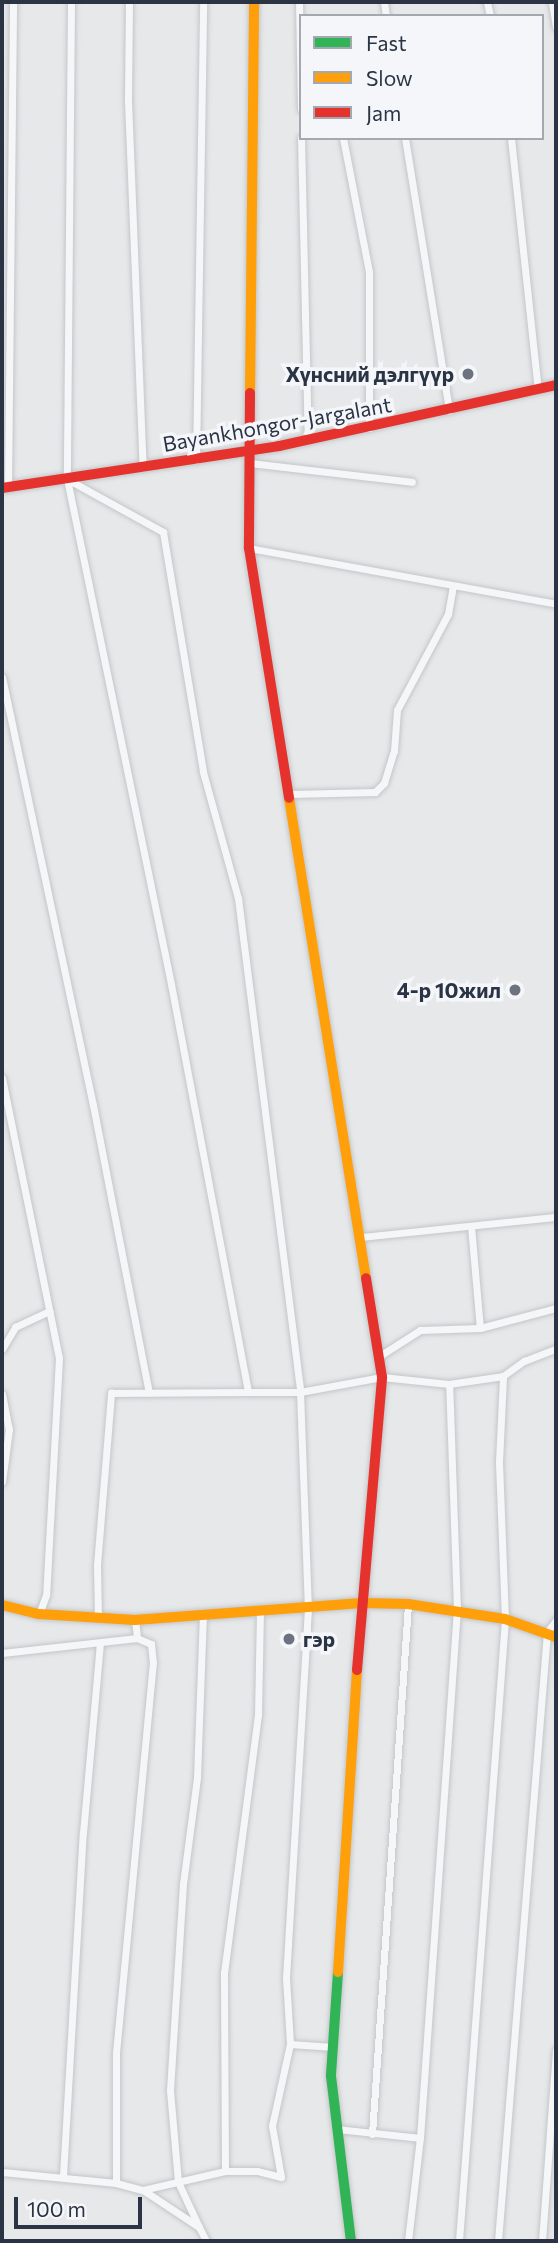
<!DOCTYPE html>
<html>
<head>
<meta charset="utf-8">
<style>
	body { margin:0 }
	#map { position:relative; width:558px; height:2243px; overflow:hidden; background:#e6e8ea; font-family:Commissioner,sans-serif }
	div>[style] { position:absolute }
	.roads { filter:drop-shadow(0 0 2px #c4c6c8) drop-shadow(0 0 2px #c4c6c8) }
	.street>* { height:7px; margin:-3.5px; padding:0 3.5px; transform-origin:3.5px; border-radius:3.5px; background:#f5f6f7 }
	.fast>* { height:10px; margin:-5px; padding:0 5px; transform-origin:5px; border-radius:5px; background:#30b455 }
	.slow>* { height:10px; margin:-5px; padding:0 5px; transform-origin:5px; border-radius:5px; background:#ff9f0a }
	.jam>* { height:10px; margin:-5px; padding:0 5px; transform-origin:5px; border-radius:5px; background:#e5322d }
	.dots>* { width:19px; height:19px; translate:-50% -50%; box-sizing:border-box; border:4px solid #f4f6f9; border-radius:50% }
	span { translate:-50% -50%; white-space:nowrap; text-align:center; line-height:1.15; -webkit-text-stroke:7px #f4f6f9; paint-order:stroke }
	.poi-label { font-size:21px; color:#2b3445; font-weight:700 }
	.right { translate:-100% -50%; text-align:right }
	.left { translate:0 -50%; text-align:left }
	.street-label { font-size:21px; color:#2b3445 }
	.frame { position:absolute; inset:0; border:4px solid #2b3445; pointer-events:none }
	.legend { position:absolute; left:299px; top:14px; width:245px; height:126px; box-sizing:border-box; background:#f4f6f9; border:2px solid #a4a8b1; margin:0; padding:9px 12px; list-style:none; font-size:21px; color:#2b3445 }
	.legend li { display:flex; align-items:center; gap:14px; height:35px }
	.legend b { width:35px; border:2px solid #a4a8b1 }
	.scale { position:absolute; left:14px; top:2197px; width:128px; height:32px; box-sizing:border-box; border:4px solid #2b3445; border-top:0; padding-left:9px; font-size:21px; line-height:24px; white-space:nowrap; color:#2b3445; -webkit-text-stroke:5px #f4f6f9; paint-order:stroke }
</style>
</head>
<body>
<div id="map">
	<div class="roads">
		<div class="street">
			<div style="left:71px;top:2px;width:477px;rotate:90.5deg"></div>
			<div style="left:67px;top:479px;width:516px;rotate:78.36deg"></div>
			<div style="left:171px;top:984px;width:415px;rotate:79.3deg"></div>
			<div style="left:248px;top:1392px;width:52px"></div>
			<div style="left:300px;top:1392px;width:83px;rotate:-10.4deg"></div>
			<div style="left:382px;top:1377px;width:67px;rotate:6deg"></div>
			<div style="left:129px;top:2px;width:99px;rotate:90.6deg"></div>
			<div style="left:128px;top:101px;width:367px;rotate:87.7deg"></div>
			<div style="left:299px;top:2px;width:107px;rotate:88.9deg"></div>
			<div style="left:384px;top:2px;width:14px;rotate:82deg"></div>
			<div style="left:487px;top:2px;width:14px;rotate:78deg"></div>
			<div style="left:552px;top:2px;width:25px;rotate:81deg"></div>
			<div style="left:301px;top:138px;width:302px;rotate:88.7deg"></div>
			<div style="left:343px;top:138px;width:136px;rotate:79deg"></div>
			<div style="left:369px;top:272px;width:156px;rotate:90deg"></div>
			<div style="left:405px;top:138px;width:276px;rotate:80.8deg"></div>
			<div style="left:511px;top:138px;width:253px;rotate:83.9deg"></div>
			<div style="left:196px;top:460px;width:458px;rotate:-89.1deg"></div>
			<div style="left:249px;top:463px;width:164px;rotate:6.6deg"></div>
			<div style="left:67px;top:479px;width:110px;rotate:28.9deg"></div>
			<div style="left:163px;top:532px;width:243px;rotate:80.5deg"></div>
			<div style="left:203px;top:772px;width:131px;rotate:74.5deg"></div>
			<div style="left:238px;top:898px;width:498px;rotate:82.8deg"></div>
			<div style="left:300px;top:1392px;width:216px;rotate:87.9deg"></div>
			<div style="left:308px;top:1608px;width:371px;rotate:93.4deg"></div>
			<div style="left:286px;top:1978px;width:66px;rotate:86.5deg"></div>
			<div style="left:290px;top:2044px;width:84px;rotate:102.4deg"></div>
			<div style="left:272px;top:2126px;width:52px;rotate:80deg"></div>
			<div style="left:281px;top:2177px;width:25px;rotate:-166deg"></div>
			<div style="left:257px;top:2171px;width:32px;rotate:180deg"></div>
			<div style="left:225px;top:2171px;width:84px;rotate:167deg"></div>
			<div style="left:8px;top:487px;width:485px;rotate:-89.4deg"></div>
			<div style="left:249px;top:548px;width:312px;rotate:10.3deg"></div>
			<div style="left:2px;top:677px;width:438px;rotate:78deg"></div>
			<div style="left:93px;top:1105px;width:293px;rotate:79deg"></div>
			<div style="left:290px;top:794px;width:85px;rotate:-1.3deg"></div>
			<div style="left:375px;top:792px;width:13px;rotate:-45deg"></div>
			<div style="left:384px;top:783px;width:34px;rotate:-73deg"></div>
			<div style="left:394px;top:751px;width:41px;rotate:-85.8deg"></div>
			<div style="left:397px;top:710px;width:109px;rotate:-62deg"></div>
			<div style="left:448px;top:614px;width:28px;rotate:-80deg"></div>
			<div style="left:2px;top:1078px;width:286px;rotate:78.5deg"></div>
			<div style="left:59px;top:1358px;width:237px;rotate:93.1deg"></div>
			<div style="left:46px;top:1595px;width:20px;rotate:110deg"></div>
			<div style="left:471px;top:1226px;width:102px;rotate:85deg"></div>
			<div style="left:361px;top:1237px;width:196px;rotate:-5.9deg"></div>
			<div style="left:2px;top:1349px;width:26px;rotate:-59deg"></div>
			<div style="left:15px;top:1327px;width:38px;rotate:-25deg"></div>
			<div style="left:378px;top:1357px;width:50px;rotate:-32.7deg"></div>
			<div style="left:420px;top:1330px;width:60px;rotate:-1.9deg"></div>
			<div style="left:480px;top:1328px;width:79px;rotate:-14.7deg"></div>
			<div style="left:2px;top:1394px;width:36px;rotate:79deg"></div>
			<div style="left:9px;top:1429px;width:53px;rotate:97.5deg"></div>
			<div style="left:98px;top:1618px;width:53px;rotate:-91.1deg"></div>
			<div style="left:97px;top:1565px;width:173px;rotate:-85.3deg"></div>
			<div style="left:111px;top:1393px;width:137px;rotate:-0.4deg"></div>
			<div style="left:2px;top:1653px;width:136px;rotate:-6.3deg"></div>
			<div style="left:137px;top:1638px;width:18px;rotate:-96deg"></div>
			<div style="left:290px;top:2044px;width:43px;rotate:4deg"></div>
			<div style="left:337px;top:2129px;width:83px;rotate:6.2deg"></div>
			<div style="left:372px;top:2134px;width:531px;rotate:-86.11deg"></div>
			<div style="left:225px;top:2171px;width:198px;rotate:-90.3deg"></div>
			<div style="left:224px;top:1973px;width:260px;rotate:-82.5deg"></div>
			<div style="left:258px;top:1715px;width:104px;rotate:-88.9deg"></div>
			<div style="left:2px;top:2172px;width:115px;rotate:5.5deg"></div>
			<div style="left:116px;top:2183px;width:28px;rotate:15deg"></div>
			<div style="left:143px;top:2190px;width:67px;rotate:33.5deg"></div>
			<div style="left:199px;top:2227px;width:16px;rotate:63deg"></div>
			<div style="left:63px;top:2176px;width:344px;rotate:-86.7deg"></div>
			<div style="left:83px;top:1833px;width:190px;rotate:-84.9deg"></div>
			<div style="left:116px;top:2183px;width:130px;rotate:-90deg"></div>
			<div style="left:116px;top:2053px;width:392px;rotate:-84.6deg"></div>
			<div style="left:153px;top:1663px;width:19px;rotate:-96deg"></div>
			<div style="left:151px;top:1644px;width:15px;rotate:-157deg"></div>
			<div style="left:199px;top:2227px;width:50px;rotate:-115deg"></div>
			<div style="left:178px;top:2182px;width:92px;rotate:-95deg"></div>
			<div style="left:170px;top:2090px;width:206px;rotate:-86.4deg"></div>
			<div style="left:183px;top:1884px;width:108px;rotate:-82.5deg"></div>
			<div style="left:197px;top:1777px;width:161px;rotate:-87.9deg"></div>
			<div style="left:408px;top:2241px;width:104px;rotate:-83.4deg"></div>
			<div style="left:420px;top:2138px;width:530px;rotate:-86deg"></div>
			<div style="left:457px;top:1609px;width:225px;rotate:-92deg"></div>
			<div style="left:449px;top:1384px;width:55px;rotate:-8.4deg"></div>
			<div style="left:503px;top:1376px;width:26px;rotate:-36deg"></div>
			<div style="left:524px;top:1361px;width:34px;rotate:-21deg"></div>
			<div style="left:459px;top:2241px;width:624px;rotate:-85.77deg"></div>
			<div style="left:505px;top:1619px;width:157px;rotate:-92.2deg"></div>
			<div style="left:499px;top:1462px;width:86px;rotate:-87.3deg"></div>
			<div style="left:498px;top:2241px;width:611px;rotate:-85.4deg"></div>
			<div style="left:547px;top:1632px;width:15px;rotate:-53deg"></div>
			<div style="left:542px;top:2241px;width:191px;rotate:-85.8deg"></div>
		</div>
		<div class="fast">
			<div style="left:338px;top:1972px;width:104px;rotate:93.9deg"></div>
			<div style="left:331px;top:2076px;width:166px;rotate:83.1deg"></div>
		</div>
		<div class="slow">
			<div style="left:250px;top:393px;width:391px;rotate:-89.4deg"></div>
			<div style="left:289px;top:798px;width:486px;rotate:80.9deg"></div>
			<div style="left:2px;top:1605px;width:38px;rotate:14deg"></div>
			<div style="left:39px;top:1614px;width:96px;rotate:3.6deg"></div>
			<div style="left:135px;top:1620px;width:227px;rotate:-4.3deg"></div>
			<div style="left:361px;top:1603px;width:47px;rotate:1.2deg"></div>
			<div style="left:408px;top:1604px;width:98px;rotate:8.8deg"></div>
			<div style="left:505px;top:1619px;width:54px;rotate:19.4deg"></div>
			<div style="left:338px;top:1972px;width:303px;rotate:-86.4deg"></div>
		</div>
		<div class="jam">
			<div style="left:250px;top:393px;width:155px;rotate:90.4deg"></div>
			<div style="left:249px;top:548px;width:253px;rotate:80.9deg"></div>
			<div style="left:2px;top:488px;width:280px;rotate:-8.6deg"></div>
			<div style="left:279px;top:446px;width:284px;rotate:-12.4deg"></div>
			<div style="left:357px;top:1670px;width:294px;rotate:-85.1deg"></div>
			<div style="left:382px;top:1377px;width:100px;rotate:-99.2deg"></div>
		</div>
	</div>
	<div class="dots">
		<div style="left:468px;top:374px;background:#6c737f"></div>
		<div style="left:515px;top:990px;background:#6c737f"></div>
		<div style="left:289px;top:1639px;background:#6c737f"></div>
	</div>
	<div class="poi-label">
		<span class="right" style="left:454px;top:374px">Хүнсний дэлгүүр</span>
		<span class="right" style="left:501px;top:990px">4-р 10жил</span>
		<span class="left" style="left:303px;top:1639px">гэр</span>
	</div>
	<div class="street-label">
		<span style="left:277px;top:424px;rotate:-10deg">Bayankhongor-Jargalant</span>
	</div>
	<div class="frame"></div>
	<ul class="legend">
	<li><b style="height:9px;background:#30b455"></b>Fast</li>
	<li><b style="height:9px;background:#ff9f0a"></b>Slow</li>
	<li><b style="height:9px;background:#e5322d"></b>Jam</li>
	</ul>
	<div class="scale">100 m</div>
</div>
</body>
</html>
